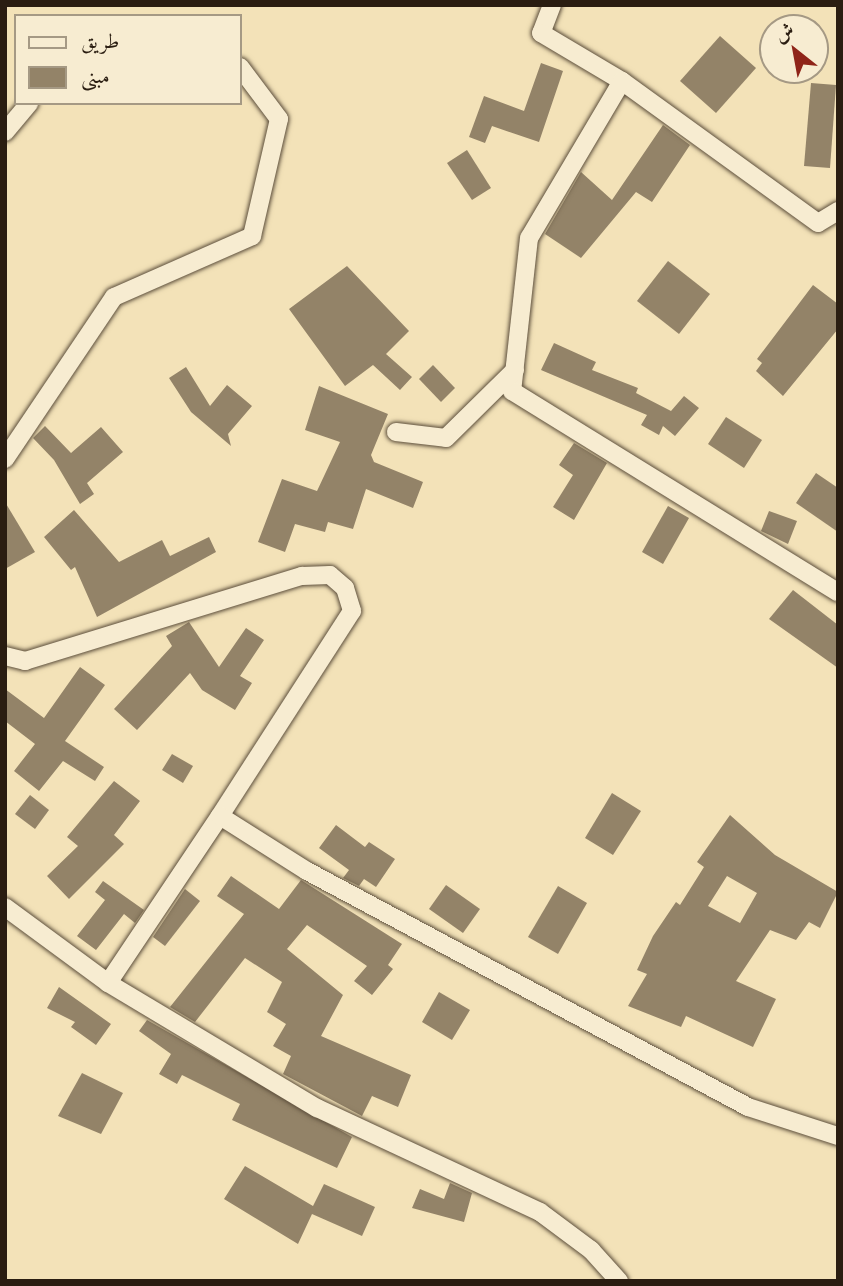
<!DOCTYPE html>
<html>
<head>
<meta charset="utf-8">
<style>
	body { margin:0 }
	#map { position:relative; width:843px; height:1286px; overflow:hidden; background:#f3e2b8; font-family:"Libre Bodoni",Amiri,serif }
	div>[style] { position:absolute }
	.building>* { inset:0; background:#938368 }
	.roads { filter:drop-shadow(0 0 2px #5c4e3b) drop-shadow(0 0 2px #5c4e3b) }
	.street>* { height:18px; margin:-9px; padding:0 9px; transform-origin:9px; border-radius:9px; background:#f7ecd1 }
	span { translate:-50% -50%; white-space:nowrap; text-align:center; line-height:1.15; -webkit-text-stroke:5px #f7ecd1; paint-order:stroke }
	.frame { position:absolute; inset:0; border:7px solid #2a1d11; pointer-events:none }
	.legend { position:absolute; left:14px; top:14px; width:228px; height:91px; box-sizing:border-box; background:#f7ecd1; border:2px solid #a59984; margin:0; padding:9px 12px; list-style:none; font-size:21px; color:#2a1d11 }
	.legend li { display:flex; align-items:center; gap:14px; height:35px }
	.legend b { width:35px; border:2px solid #a59984 }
	.north { position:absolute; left:759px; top:14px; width:70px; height:70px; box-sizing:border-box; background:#f7ecd1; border:2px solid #a59984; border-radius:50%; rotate:329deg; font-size:19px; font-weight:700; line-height:28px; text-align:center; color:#2a1d11 }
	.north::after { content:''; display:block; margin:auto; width:24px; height:32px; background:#8f2418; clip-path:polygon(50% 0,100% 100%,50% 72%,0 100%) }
</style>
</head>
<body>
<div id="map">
	<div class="building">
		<div style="clip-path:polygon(720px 36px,756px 68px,716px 113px,680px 81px)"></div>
		<div style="clip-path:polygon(541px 63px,563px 71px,539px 142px,492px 126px,485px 143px,469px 137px,484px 96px,524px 111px)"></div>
		<div style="clip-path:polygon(811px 83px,836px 85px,830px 168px,804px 166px)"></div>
		<div style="clip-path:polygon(663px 125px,690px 145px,652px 202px,636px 192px,581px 258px,545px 234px,581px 172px,612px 200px)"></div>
		<div style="clip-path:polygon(467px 150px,491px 188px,472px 200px,447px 163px)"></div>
		<div style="clip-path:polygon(668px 261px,710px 294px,679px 334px,637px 301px)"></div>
		<div style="clip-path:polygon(347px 266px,409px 331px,386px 354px,412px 377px,400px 390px,373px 365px,345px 386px,289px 309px)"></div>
		<div style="clip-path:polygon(813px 285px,838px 304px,838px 329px,783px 396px,756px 371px,762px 363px,757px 359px)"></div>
		<div style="clip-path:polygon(554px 343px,596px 362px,592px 370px,638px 388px,636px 393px,671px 411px,684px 396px,699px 408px,675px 436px,663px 426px,659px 435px,641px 425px,647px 415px,541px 370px)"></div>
		<div style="clip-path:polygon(433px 365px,455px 388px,441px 402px,419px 379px)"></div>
		<div style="clip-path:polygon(186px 367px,210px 406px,227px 385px,252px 406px,228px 434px,231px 446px,191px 412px,169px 378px)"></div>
		<div style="clip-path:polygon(319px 386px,388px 414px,371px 455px,374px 462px,423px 482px,413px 508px,366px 489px,353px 529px,328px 522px,325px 532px,295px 524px,285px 552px,258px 542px,282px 479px,317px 491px,340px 442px,305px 430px)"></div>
		<div style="clip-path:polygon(726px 417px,762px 440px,744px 468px,708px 444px)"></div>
		<div style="clip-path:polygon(45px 426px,71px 453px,101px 427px,123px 452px,87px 483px,94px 494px,80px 504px,54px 460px,33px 438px)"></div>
		<div style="clip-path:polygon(574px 443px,607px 463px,574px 520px,553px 507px,573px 475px,559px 465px)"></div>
		<div style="clip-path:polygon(816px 473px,838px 488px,838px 532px,796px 503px)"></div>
		<div style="clip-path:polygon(5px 502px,35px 552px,5px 569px)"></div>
		<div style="clip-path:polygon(668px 506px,689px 518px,663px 564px,642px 552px)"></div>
		<div style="clip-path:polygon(74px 510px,119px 562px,162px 540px,170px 556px,209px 537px,216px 552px,97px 617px,75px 567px,71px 570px,44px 537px)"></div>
		<div style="clip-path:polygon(769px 511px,797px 521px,788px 544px,761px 531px)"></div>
		<div style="clip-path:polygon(793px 590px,838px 625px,838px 668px,769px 619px)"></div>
		<div style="clip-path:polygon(189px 622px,219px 667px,246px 628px,264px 640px,240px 676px,252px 683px,235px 710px,202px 690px,190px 673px,137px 730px,114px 709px,172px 646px,166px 636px)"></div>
		<div style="clip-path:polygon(80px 667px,105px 685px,65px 741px,104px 767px,95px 781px,63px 761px,39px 791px,14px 771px,35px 744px,5px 721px,5px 689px,44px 718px)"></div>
		<div style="clip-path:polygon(172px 754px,193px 766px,183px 783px,162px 770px)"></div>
		<div style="clip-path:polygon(114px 781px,140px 801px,114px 835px,124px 844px,69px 899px,47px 876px,78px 846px,67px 837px)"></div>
		<div style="clip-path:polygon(612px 793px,641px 811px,613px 855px,585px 838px)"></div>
		<div style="clip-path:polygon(30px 795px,49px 810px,35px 829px,15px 814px)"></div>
		<div style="clip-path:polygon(evenodd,730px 815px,775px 855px,838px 892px,820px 928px,809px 922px,796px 940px,770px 930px,736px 981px,776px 999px,753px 1047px,686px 1016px,681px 1027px,628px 1006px,647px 974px,637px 970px,653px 936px,676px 902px,680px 905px,704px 867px,697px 862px,730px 815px,727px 876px,757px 893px,740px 923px,708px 906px,727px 876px)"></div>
		<div style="clip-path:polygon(336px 825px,365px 847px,369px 842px,395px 859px,376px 887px,364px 879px,359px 886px,343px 878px,349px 870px,319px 848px)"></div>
		<div style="clip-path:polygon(231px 876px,279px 909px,301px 880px,402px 944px,388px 965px,393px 969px,372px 995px,354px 981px,367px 966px,307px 925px,287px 949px,343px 995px,321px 1036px,411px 1075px,398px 1107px,372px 1096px,362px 1116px,283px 1074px,291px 1056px,273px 1046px,286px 1024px,267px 1012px,282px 982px,245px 958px,195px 1022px,170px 1007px,244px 914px,217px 896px)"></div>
		<div style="clip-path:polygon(103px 881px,144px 910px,135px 923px,124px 914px,96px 950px,77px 936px,105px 900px,95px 892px)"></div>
		<div style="clip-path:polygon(446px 885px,480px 909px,463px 933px,429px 909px)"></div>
		<div style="clip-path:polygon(558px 886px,587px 903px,558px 954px,528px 937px)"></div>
		<div style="clip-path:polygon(185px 889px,200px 901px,165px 946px,153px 937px)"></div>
		<div style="clip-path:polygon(59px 987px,111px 1024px,96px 1045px,71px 1027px,75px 1022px,47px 1008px)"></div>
		<div style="clip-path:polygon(439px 992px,470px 1010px,452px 1040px,422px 1022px)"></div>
		<div style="clip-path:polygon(147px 1020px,352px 1137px,337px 1168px,232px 1120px,240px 1104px,182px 1075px,177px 1084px,159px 1074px,171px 1054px,139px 1031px)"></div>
		<div style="clip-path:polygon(82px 1073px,123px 1093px,101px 1134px,58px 1116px)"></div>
		<div style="clip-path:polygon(245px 1166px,313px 1206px,324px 1184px,375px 1207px,362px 1236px,312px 1214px,298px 1244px,224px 1199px)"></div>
		<div style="clip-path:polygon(450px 1183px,472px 1193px,464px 1222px,412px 1208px,420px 1189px,444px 1199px)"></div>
	</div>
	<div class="roads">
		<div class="street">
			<div style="left:552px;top:5px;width:30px;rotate:111deg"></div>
			<div style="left:541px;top:33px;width:94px;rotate:30.7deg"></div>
			<div style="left:5px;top:132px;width:38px;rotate:-50deg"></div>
			<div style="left:838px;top:211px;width:23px;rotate:149deg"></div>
			<div style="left:818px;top:223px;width:242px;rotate:-144.1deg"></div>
			<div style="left:622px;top:81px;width:182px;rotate:120.6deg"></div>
			<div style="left:529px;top:238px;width:154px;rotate:96.3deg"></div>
			<div style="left:512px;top:391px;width:383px;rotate:31.7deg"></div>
			<div style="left:396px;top:432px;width:50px;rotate:6.8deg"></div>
			<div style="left:446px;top:438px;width:97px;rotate:-44.6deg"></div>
			<div style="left:5px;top:459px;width:195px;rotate:-56.1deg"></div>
			<div style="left:114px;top:297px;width:151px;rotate:-23.8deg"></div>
			<div style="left:252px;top:236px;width:120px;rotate:-77deg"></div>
			<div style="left:279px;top:119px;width:65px;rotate:-126.9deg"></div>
			<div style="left:5px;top:656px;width:21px;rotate:14deg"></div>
			<div style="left:25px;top:661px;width:290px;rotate:-17.1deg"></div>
			<div style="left:302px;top:576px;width:28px;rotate:-2deg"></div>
			<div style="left:330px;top:575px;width:20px;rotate:41deg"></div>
			<div style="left:345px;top:588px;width:24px;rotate:73deg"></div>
			<div style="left:352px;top:611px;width:244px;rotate:122.8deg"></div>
			<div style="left:5px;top:907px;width:128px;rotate:36.4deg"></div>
			<div style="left:108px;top:983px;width:244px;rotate:30.9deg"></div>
			<div style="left:317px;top:1108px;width:246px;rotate:25deg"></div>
			<div style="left:540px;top:1212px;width:64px;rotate:36.7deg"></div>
			<div style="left:591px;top:1250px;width:42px;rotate:47.9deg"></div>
			<div style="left:108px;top:983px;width:201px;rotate:-56.2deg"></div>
			<div style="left:220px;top:816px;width:103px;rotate:32.3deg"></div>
			<div style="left:307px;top:871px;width:500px;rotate:28.15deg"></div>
			<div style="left:748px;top:1107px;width:95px;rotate:17.9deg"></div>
		</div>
	</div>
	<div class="frame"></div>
	<ul class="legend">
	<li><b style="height:9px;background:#f7ecd1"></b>طريق</li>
	<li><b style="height:19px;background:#938368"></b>مبنى</li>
	</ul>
	<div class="north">ش</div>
</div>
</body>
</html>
